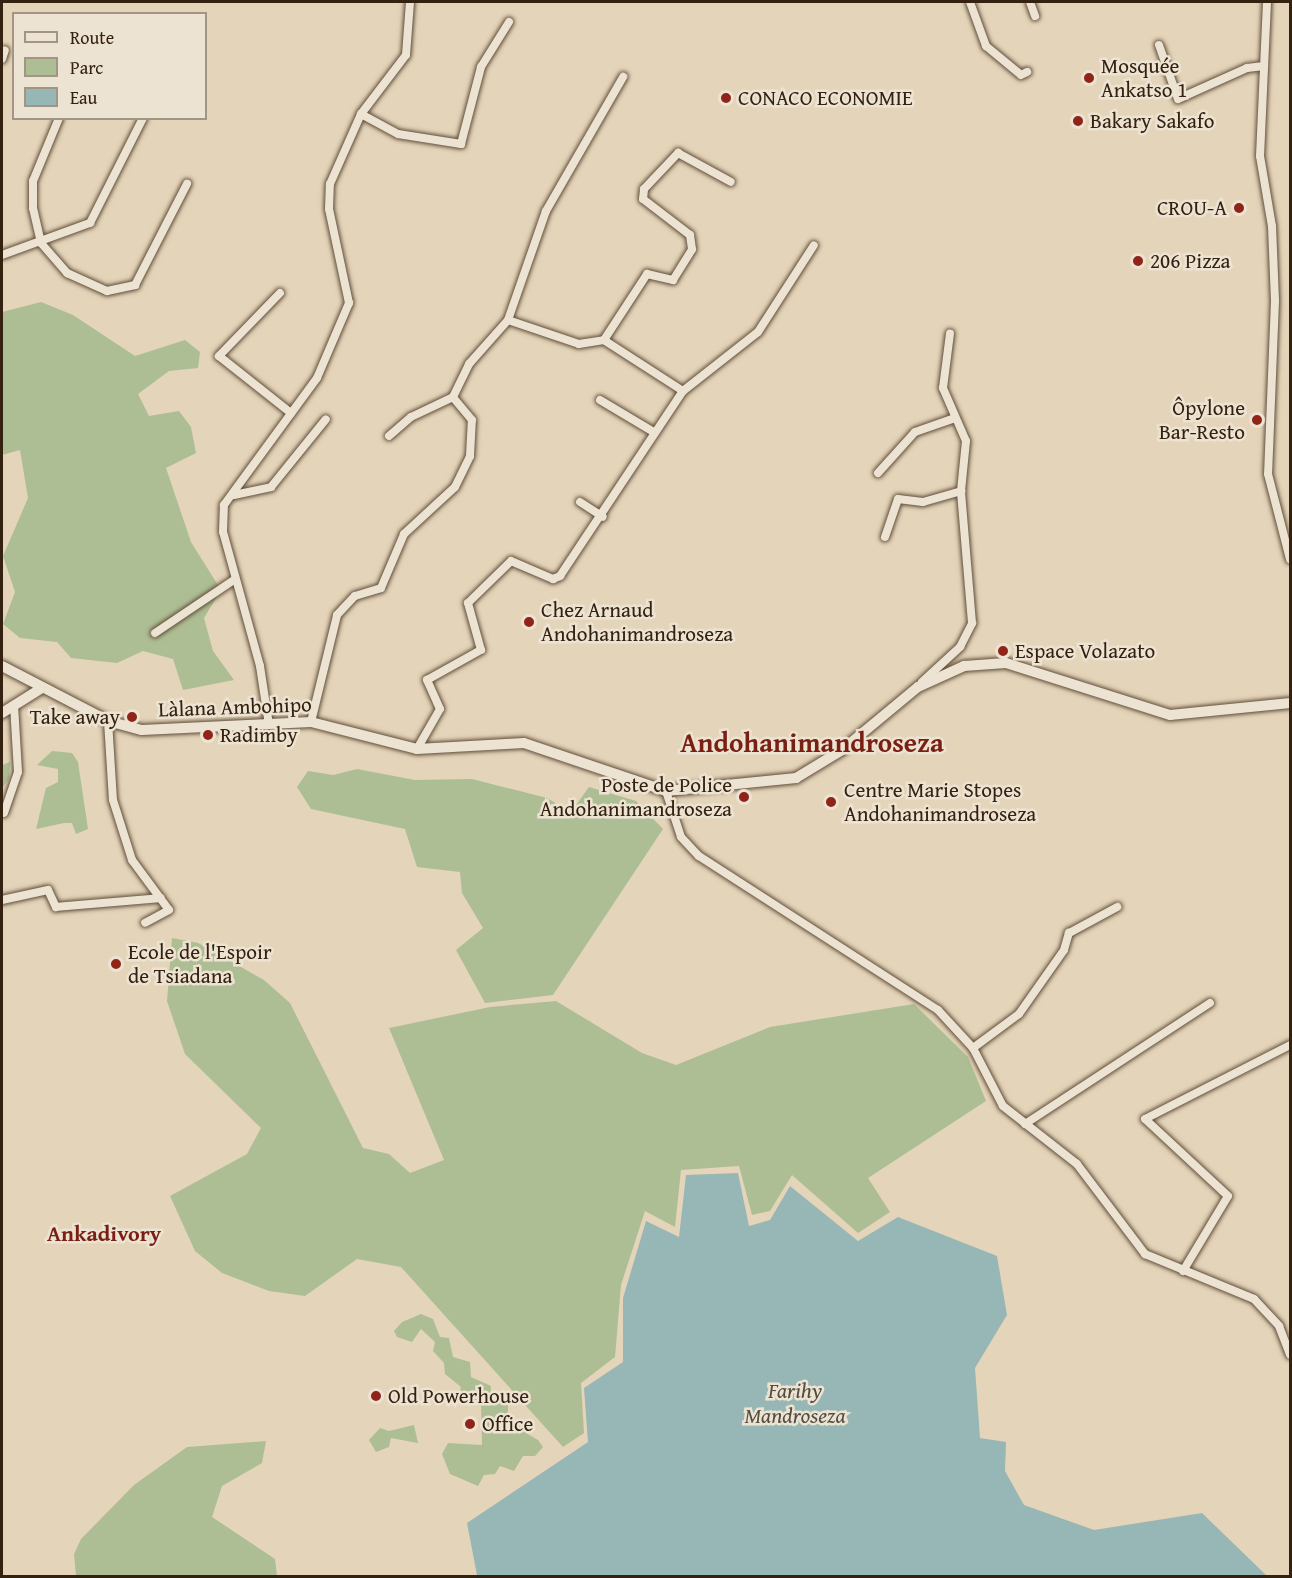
<!DOCTYPE html>
<html>
<head>
<meta charset="utf-8">
<style>
	body { margin:0 }
	#map { position:relative; width:1292px; height:1578px; overflow:hidden; background:#e4d4b9; font-family:"Gentium Book Plus",serif }
	div>[style] { position:absolute }
	.green>* { inset:0; background:#aebe94 }
	.water>* { inset:0; background:#97b7b6 }
	.roads { filter:drop-shadow(0 0 2px #604e3a) drop-shadow(0 0 2px #604e3a) }
	.minor>* { height:8px; margin:-4px; padding:0 4px; transform-origin:4px; border-radius:4px; background:#ede3d2 }
	.tertiary>* { height:10px; margin:-5px; padding:0 5px; transform-origin:5px; border-radius:5px; background:#ede3d2 }
	.dots>* { width:16px; height:16px; translate:-50% -50%; box-sizing:border-box; border:3px solid #ede3d2; border-radius:50% }
	span { translate:-50% -50%; white-space:nowrap; text-align:center; line-height:1.15; -webkit-text-stroke:5px #ede3d2; paint-order:stroke }
	.poi-label { font-size:21px; color:#34210f }
	.left { translate:0 -50%; text-align:left }
	.right { translate:-100% -50%; text-align:right }
	.street-label { font-size:21px; color:#34210f }
	.neighbourhood-label { font-size:22px; color:#7a1f14; font-weight:700 }
	.water-label { font-size:22px; color:#524e41; font-style:italic }
	.district-label { font-size:27px; color:#7a1f14; font-weight:700 }
	.frame { position:absolute; inset:0; border:3px solid #34210f; pointer-events:none }
	.legend { position:absolute; left:12px; top:12px; width:195px; height:108px; box-sizing:border-box; background:#ede3d2; border:2px solid #a39584; margin:0; padding:8px 10px; list-style:none; font-size:18px; color:#34210f }
	.legend li { display:flex; align-items:center; gap:12px; height:30px }
	.legend b { width:30px; border:2px solid #a39584 }
</style>
</head>
<body>
<div id="map">
	<div class="green">
		<div style="clip-path:polygon(41px 302px,73px 315px,135px 356px,185px 340px,200px 352px,198px 368px,169px 371px,138px 394px,149px 416px,179px 411px,191px 427px,196px 453px,166px 468px,191px 542px,221px 590px,204px 618px,213px 651px,234px 680px,183px 690px,173px 659px,143px 651px,117px 663px,71px 658px,57px 642px,20px 638px,3px 624px,15px 592px,3px 556px,28px 498px,20px 450px,2px 455px,2px 312px)"></div>
		<div style="clip-path:polygon(52px 751px,72px 753px,78px 762px,88px 829px,76px 834px,72px 823px,64px 823px,36px 829px,46px 788px,58px 782px,58px 769px,37px 765px)"></div>
		<div style="clip-path:polygon(10px 762px,9px 779px,2px 788px,2px 765px)"></div>
		<div style="clip-path:polygon(357px 769px,415px 780px,472px 779px,547px 798px,571px 812px,589px 787px,636px 801px,663px 829px,553px 995px,485px 1003px,456px 950px,483px 928px,462px 893px,460px 872px,417px 867px,405px 829px,311px 809px,297px 787px,308px 771px,333px 775px)"></div>
		<div style="clip-path:polygon(172px 938px,198px 943px,264px 980px,290px 1003px,363px 1148px,389px 1154px,410px 1173px,444px 1160px,389px 1028px,490px 1007px,556px 1001px,642px 1053px,676px 1065px,770px 1027px,914px 1004px,968px 1057px,986px 1101px,868px 1178px,890px 1212px,858px 1233px,792px 1175px,770px 1211px,752px 1215px,739px 1166px,681px 1170px,675px 1227px,645px 1211px,621px 1285px,615px 1357px,581px 1383px,584px 1433px,563px 1447px,401px 1267px,357px 1259px,305px 1296px,269px 1291px,222px 1273px,195px 1251px,170px 1196px,247px 1154px,261px 1128px,185px 1054px,167px 1001px)"></div>
		<div style="clip-path:polygon(421px 1314px,433px 1319px,440px 1337px,449px 1338px,453px 1357px,470px 1362px,471px 1377px,491px 1386px,490px 1398px,508px 1404px,508px 1421px,523px 1423px,526px 1433px,538px 1440px,543px 1447px,535px 1456px,523px 1456px,514px 1471px,500px 1466px,495px 1474px,484px 1475px,478px 1486px,450px 1474px,442px 1454px,448px 1443px,482px 1445px,481px 1406px,457px 1402px,461px 1387px,445px 1374px,444px 1363px,433px 1351px,435px 1342px,421px 1329px,412px 1342px,397px 1337px,394px 1331px,402px 1322px)"></div>
		<div style="clip-path:polygon(414px 1425px,418px 1443px,391px 1438px,389px 1447px,376px 1452px,369px 1440px,380px 1428px,389px 1431px)"></div>
		<div style="clip-path:polygon(266px 1441px,262px 1463px,222px 1486px,212px 1517px,275px 1559px,277px 1576px,76px 1576px,74px 1554px,81px 1539px,134px 1485px,187px 1447px)"></div>
	</div>
	<div class="water">
		<div style="clip-path:polygon(738px 1173px,749px 1226px,770px 1220px,790px 1186px,858px 1241px,898px 1217px,997px 1256px,1007px 1315px,975px 1368px,980px 1438px,1006px 1442px,1005px 1471px,1024px 1505px,1094px 1530px,1202px 1513px,1267px 1576px,477px 1575px,467px 1523px,588px 1442px,584px 1388px,623px 1362px,623px 1298px,646px 1221px,679px 1237px,686px 1175px)"></div>
	</div>
	<div class="roads">
		<div class="minor">
			<div style="left:970px;top:2px;width:47px;rotate:70deg"></div>
			<div style="left:986px;top:46px;width:45px;rotate:39.6deg"></div>
			<div style="left:1021px;top:75px;width:7px;rotate:-27deg"></div>
			<div style="left:1030px;top:2px;width:15px;rotate:70deg"></div>
			<div style="left:1267px;top:2px;width:154px;rotate:92.6deg"></div>
			<div style="left:1260px;top:156px;width:71px;rotate:80.3deg"></div>
			<div style="left:1272px;top:226px;width:75px;rotate:87.7deg"></div>
			<div style="left:1275px;top:301px;width:173px;rotate:92.3deg"></div>
			<div style="left:1268px;top:474px;width:88px;rotate:75.5deg"></div>
			<div style="left:1159px;top:45px;width:57px;rotate:70.6deg"></div>
			<div style="left:1178px;top:99px;width:76px;rotate:-24.2deg"></div>
			<div style="left:1247px;top:68px;width:17px;rotate:-7deg"></div>
			<div style="left:2px;top:59px;width:9px;rotate:-72deg"></div>
			<div style="left:361px;top:114px;width:42px;rotate:28.4deg"></div>
			<div style="left:398px;top:134px;width:64px;rotate:9deg"></div>
			<div style="left:461px;top:144px;width:80px;rotate:-75.4deg"></div>
			<div style="left:481px;top:67px;width:53px;rotate:-58.1deg"></div>
			<div style="left:59px;top:118px;width:68px;rotate:112.4deg"></div>
			<div style="left:33px;top:181px;width:27px;rotate:90deg"></div>
			<div style="left:33px;top:208px;width:36px;rotate:77deg"></div>
			<div style="left:41px;top:243px;width:40px;rotate:49deg"></div>
			<div style="left:67px;top:273px;width:44px;rotate:24.2deg"></div>
			<div style="left:107px;top:291px;width:29px;rotate:-12deg"></div>
			<div style="left:135px;top:285px;width:114px;rotate:-62.8deg"></div>
			<div style="left:2px;top:255px;width:94px;rotate:-20deg"></div>
			<div style="left:90px;top:223px;width:118px;rotate:-63.2deg"></div>
			<div style="left:280px;top:293px;width:88px;rotate:134.1deg"></div>
			<div style="left:219px;top:356px;width:92px;rotate:38.4deg"></div>
			<div style="left:508px;top:320px;width:75px;rotate:18.7deg"></div>
			<div style="left:579px;top:344px;width:25px;rotate:-9deg"></div>
			<div style="left:683px;top:391px;width:94px;rotate:-147.2deg"></div>
			<div style="left:604px;top:340px;width:79px;rotate:-56.9deg"></div>
			<div style="left:647px;top:274px;width:27px;rotate:13deg"></div>
			<div style="left:673px;top:280px;width:36px;rotate:-58deg"></div>
			<div style="left:692px;top:249px;width:14px;rotate:-98deg"></div>
			<div style="left:690px;top:235px;width:59px;rotate:-142.5deg"></div>
			<div style="left:643px;top:199px;width:10px;rotate:-84deg"></div>
			<div style="left:644px;top:189px;width:50px;rotate:-46.6deg"></div>
			<div style="left:678px;top:153px;width:60px;rotate:28.7deg"></div>
			<div style="left:600px;top:400px;width:61px;rotate:30.8deg"></div>
			<div style="left:389px;top:436px;width:29px;rotate:-41deg"></div>
			<div style="left:411px;top:417px;width:47px;rotate:-25.5deg"></div>
			<div style="left:453px;top:397px;width:37px;rotate:-64deg"></div>
			<div style="left:469px;top:364px;width:59px;rotate:-48.4deg"></div>
			<div style="left:508px;top:320px;width:115px;rotate:-70.8deg"></div>
			<div style="left:546px;top:211px;width:155px;rotate:-60.1deg"></div>
			<div style="left:878px;top:473px;width:55px;rotate:-47.9deg"></div>
			<div style="left:915px;top:432px;width:42px;rotate:-19.3deg"></div>
			<div style="left:234px;top:495px;width:38px;rotate:-12deg"></div>
			<div style="left:271px;top:487px;width:87px;rotate:-51deg"></div>
			<div style="left:580px;top:502px;width:27px;rotate:33deg"></div>
			<div style="left:885px;top:537px;width:40px;rotate:-71.1deg"></div>
			<div style="left:898px;top:499px;width:25px;rotate:7deg"></div>
			<div style="left:923px;top:502px;width:40px;rotate:-16deg"></div>
			<div style="left:155px;top:633px;width:95px;rotate:-33.9deg"></div>
			<div style="left:922px;top:682px;width:52px;rotate:-42.6deg"></div>
			<div style="left:960px;top:647px;width:27px;rotate:-63deg"></div>
			<div style="left:972px;top:623px;width:132px;rotate:-94.8deg"></div>
			<div style="left:961px;top:491px;width:50px;rotate:-84.3deg"></div>
			<div style="left:966px;top:441px;width:58px;rotate:-113.5deg"></div>
			<div style="left:943px;top:388px;width:55px;rotate:-82.7deg"></div>
			<div style="left:108px;top:721px;width:79px;rotate:86.4deg"></div>
			<div style="left:113px;top:800px;width:63px;rotate:72.4deg"></div>
			<div style="left:132px;top:860px;width:62px;rotate:53.5deg"></div>
			<div style="left:169px;top:910px;width:27px;rotate:152deg"></div>
			<div style="left:311px;top:722px;width:110px;rotate:-76.3deg"></div>
			<div style="left:337px;top:615px;width:26px;rotate:-47deg"></div>
			<div style="left:355px;top:596px;width:27px;rotate:-17deg"></div>
			<div style="left:381px;top:588px;width:59px;rotate:-66.9deg"></div>
			<div style="left:404px;top:534px;width:69px;rotate:-42.7deg"></div>
			<div style="left:455px;top:487px;width:34px;rotate:-64deg"></div>
			<div style="left:470px;top:456px;width:36px;rotate:-87deg"></div>
			<div style="left:472px;top:420px;width:30px;rotate:-130deg"></div>
			<div style="left:269px;top:725px;width:60px;rotate:-98.7deg"></div>
			<div style="left:260px;top:666px;width:139px;rotate:-105.4deg"></div>
			<div style="left:223px;top:532px;width:27px;rotate:-88deg"></div>
			<div style="left:224px;top:505px;width:157px;rotate:-53.8deg"></div>
			<div style="left:317px;top:378px;width:82px;rotate:-66.9deg"></div>
			<div style="left:349px;top:303px;width:96px;rotate:-102deg"></div>
			<div style="left:329px;top:209px;width:25px;rotate:-88deg"></div>
			<div style="left:330px;top:184px;width:77px;rotate:-66.1deg"></div>
			<div style="left:361px;top:114px;width:74px;rotate:-52.7deg"></div>
			<div style="left:406px;top:55px;width:53px;rotate:-85.7deg"></div>
			<div style="left:417px;top:749px;width:46px;rotate:-60.1deg"></div>
			<div style="left:440px;top:709px;width:32px;rotate:-114deg"></div>
			<div style="left:427px;top:680px;width:62px;rotate:-29.1deg"></div>
			<div style="left:481px;top:650px;width:49px;rotate:-105.5deg"></div>
			<div style="left:468px;top:603px;width:60px;rotate:-44.3deg"></div>
			<div style="left:511px;top:561px;width:46px;rotate:23.2deg"></div>
			<div style="left:553px;top:579px;width:8px;rotate:-23deg"></div>
			<div style="left:560px;top:576px;width:222px;rotate:-56.4deg"></div>
			<div style="left:683px;top:391px;width:95px;rotate:-38.2deg"></div>
			<div style="left:758px;top:332px;width:103px;rotate:-57.2deg"></div>
			<div style="left:666px;top:791px;width:48px;rotate:71.9deg"></div>
			<div style="left:681px;top:837px;width:26px;rotate:47deg"></div>
			<div style="left:699px;top:856px;width:284px;rotate:32.8deg"></div>
			<div style="left:938px;top:1010px;width:52px;rotate:47.4deg"></div>
			<div style="left:973px;top:1048px;width:65px;rotate:62.7deg"></div>
			<div style="left:1003px;top:1106px;width:94px;rotate:38.1deg"></div>
			<div style="left:1077px;top:1164px;width:113px;rotate:52.9deg"></div>
			<div style="left:1145px;top:1254px;width:118px;rotate:22.4deg"></div>
			<div style="left:1254px;top:1299px;width:37px;rotate:47deg"></div>
			<div style="left:1279px;top:1326px;width:31px;rotate:69deg"></div>
			<div style="left:4px;top:813px;width:43px;rotate:-71.1deg"></div>
			<div style="left:18px;top:772px;width:67px;rotate:-93.4deg"></div>
			<div style="left:2px;top:900px;width:47px;rotate:-12.3deg"></div>
			<div style="left:48px;top:890px;width:19px;rotate:65deg"></div>
			<div style="left:56px;top:907px;width:105px;rotate:-4.9deg"></div>
			<div style="left:973px;top:1048px;width:57px;rotate:-36.5deg"></div>
			<div style="left:1019px;top:1014px;width:78px;rotate:-54.9deg"></div>
			<div style="left:1064px;top:950px;width:18px;rotate:-74deg"></div>
			<div style="left:1069px;top:933px;width:55px;rotate:-28.4deg"></div>
			<div style="left:1025px;top:1124px;width:221px;rotate:-33.2deg"></div>
			<div style="left:1183px;top:1271px;width:87px;rotate:-59deg"></div>
			<div style="left:1228px;top:1196px;width:113px;rotate:-137.1deg"></div>
			<div style="left:1145px;top:1119px;width:163px;rotate:-27deg"></div>
		</div>
		<div class="tertiary">
			<div style="left:2px;top:666px;width:119px;rotate:27.4deg"></div>
			<div style="left:108px;top:721px;width:35px;rotate:15deg"></div>
			<div style="left:142px;top:730px;width:169px;rotate:-2.7deg"></div>
			<div style="left:311px;top:722px;width:109px;rotate:14.3deg"></div>
			<div style="left:417px;top:749px;width:107px;rotate:-3.2deg"></div>
			<div style="left:524px;top:743px;width:150px;rotate:18.7deg"></div>
			<div style="left:666px;top:791px;width:131px;rotate:-5.7deg"></div>
			<div style="left:796px;top:778px;width:54px;rotate:-31.3deg"></div>
			<div style="left:842px;top:750px;width:99px;rotate:-39.7deg"></div>
			<div style="left:918px;top:687px;width:51px;rotate:-24.5deg"></div>
			<div style="left:964px;top:666px;width:42px;rotate:-4.1deg"></div>
			<div style="left:1006px;top:663px;width:172px;rotate:17.6deg"></div>
			<div style="left:1170px;top:715px;width:121px;rotate:-5.7deg"></div>
			<div style="left:2px;top:713px;width:47px;rotate:-32deg"></div>
		</div>
	</div>
	<div class="dots">
		<div style="left:1089px;top:78px;background:#8f2418"></div>
		<div style="left:726px;top:98px;background:#8f2418"></div>
		<div style="left:1078px;top:121px;background:#8f2418"></div>
		<div style="left:1239px;top:208px;background:#8f2418"></div>
		<div style="left:1138px;top:261px;background:#8f2418"></div>
		<div style="left:1257px;top:420px;background:#8f2418"></div>
		<div style="left:529px;top:622px;background:#8f2418"></div>
		<div style="left:1003px;top:651px;background:#8f2418"></div>
		<div style="left:132px;top:717px;background:#8f2418"></div>
		<div style="left:208px;top:735px;background:#8f2418"></div>
		<div style="left:744px;top:797px;background:#8f2418"></div>
		<div style="left:831px;top:802px;background:#8f2418"></div>
		<div style="left:116px;top:964px;background:#8f2418"></div>
		<div style="left:376px;top:1396px;background:#8f2418"></div>
		<div style="left:470px;top:1424px;background:#8f2418"></div>
	</div>
	<div class="poi-label">
		<span class="left" style="left:1101px;top:78px">Mosquée<br>Ankatso 1</span>
		<span class="left" style="left:738px;top:98px">CONACO ECONOMIE</span>
		<span class="left" style="left:1090px;top:121px">Bakary Sakafo</span>
		<span class="right" style="left:1227px;top:208px">CROU-A</span>
		<span class="left" style="left:1150px;top:261px">206 Pizza</span>
		<span class="right" style="left:1245px;top:420px">Ôpylone<br>Bar-Resto</span>
		<span class="left" style="left:541px;top:622px">Chez Arnaud<br>Andohanimandroseza</span>
		<span class="left" style="left:1015px;top:651px">Espace Volazato</span>
		<span class="right" style="left:120px;top:717px">Take away</span>
		<span class="left" style="left:220px;top:735px">Radimby</span>
		<span class="right" style="left:732px;top:797px">Poste de Police<br>Andohanimandroseza</span>
		<span class="left" style="left:844px;top:802px">Centre Marie Stopes<br>Andohanimandroseza</span>
		<span class="left" style="left:128px;top:964px">Ecole de l'Espoir<br>de Tsiadana</span>
		<span class="left" style="left:388px;top:1396px">Old Powerhouse</span>
		<span class="left" style="left:482px;top:1424px">Office</span>
	</div>
	<div class="street-label">
		<span style="left:235px;top:707px;rotate:-2deg">Làlana Ambohipo</span>
	</div>
	<div class="neighbourhood-label">
		<span style="left:104px;top:1234px">Ankadivory</span>
	</div>
	<div class="water-label">
		<span style="left:795px;top:1403px">Farihy<br>Mandroseza</span>
	</div>
	<div class="district-label">
		<span style="left:812px;top:743px">Andohanimandroseza</span>
	</div>
	<div class="frame"></div>
	<ul class="legend">
	<li><b style="height:8px;background:#ede3d2"></b>Route</li>
	<li><b style="height:16px;background:#aebe94"></b>Parc</li>
	<li><b style="height:16px;background:#97b7b6"></b>Eau</li>
	</ul>
</div>
</body>
</html>
